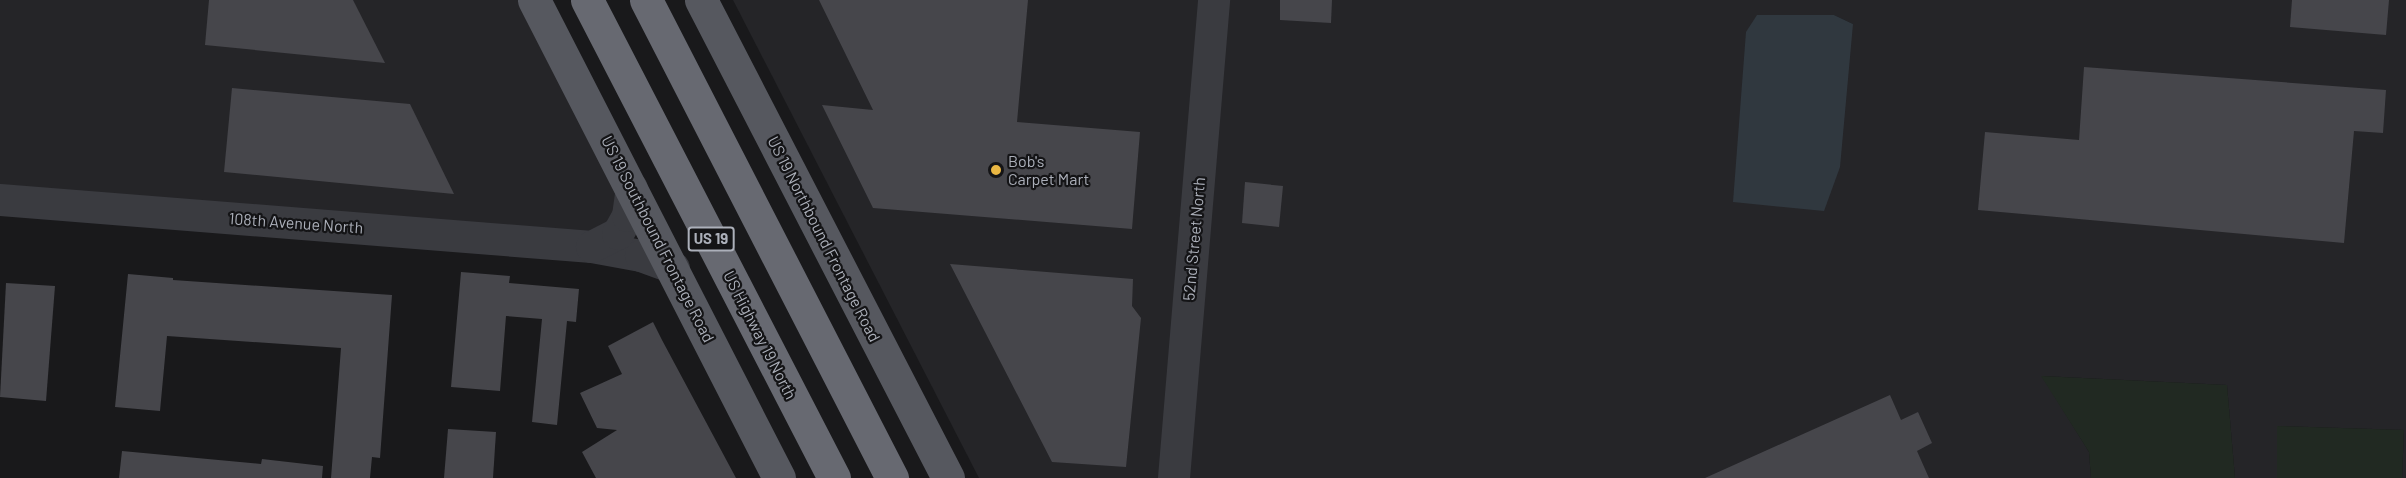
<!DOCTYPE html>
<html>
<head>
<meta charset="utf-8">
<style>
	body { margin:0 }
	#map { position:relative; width:2406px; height:478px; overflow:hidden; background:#19191b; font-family:Barlow,sans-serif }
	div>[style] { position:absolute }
	.built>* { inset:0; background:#252528 }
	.green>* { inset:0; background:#212922 }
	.water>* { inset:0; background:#30383f }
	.building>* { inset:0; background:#46464b }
	.minor>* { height:32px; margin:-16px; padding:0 16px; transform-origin:16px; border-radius:16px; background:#3a3b40 }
	.major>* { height:33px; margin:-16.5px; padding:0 16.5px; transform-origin:16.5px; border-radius:16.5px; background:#56585f }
	.highway>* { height:33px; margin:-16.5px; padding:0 16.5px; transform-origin:16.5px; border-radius:16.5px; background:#676971 }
	.dots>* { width:16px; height:16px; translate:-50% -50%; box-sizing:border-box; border:3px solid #141416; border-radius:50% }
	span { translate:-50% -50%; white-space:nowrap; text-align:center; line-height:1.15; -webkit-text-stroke:4.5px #141416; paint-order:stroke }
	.shield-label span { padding:2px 4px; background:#141416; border:2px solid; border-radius:4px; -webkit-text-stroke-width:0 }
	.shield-label { font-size:15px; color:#acb0ba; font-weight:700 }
	.poi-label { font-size:16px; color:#acb0ba }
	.left { translate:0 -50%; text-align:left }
	.street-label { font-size:16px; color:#acb0ba }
</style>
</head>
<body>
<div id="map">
	<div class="built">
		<div style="clip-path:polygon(0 0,521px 0,620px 191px,611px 223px,591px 233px,0 187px)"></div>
		<div style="clip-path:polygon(733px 0,1203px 0,1163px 478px,979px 478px)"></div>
		<div style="clip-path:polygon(evenodd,1225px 0,2406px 0,2406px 478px,2402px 478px,2404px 430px,2277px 426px,2277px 478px,2235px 478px,2227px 385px,2042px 376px,2089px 452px,2091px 478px,1186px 478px,1225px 0,1834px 15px,1853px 24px,1733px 202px,1834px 15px)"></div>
	</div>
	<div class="green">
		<div style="clip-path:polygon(2041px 376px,2227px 385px,2235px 478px,2091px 478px,2089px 452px)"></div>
		<div style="clip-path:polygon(2277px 426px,2404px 430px,2402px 478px,2277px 478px)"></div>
	</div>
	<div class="water">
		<div style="clip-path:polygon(1757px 15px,1834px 15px,1853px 24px,1840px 167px,1824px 211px,1733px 202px,1746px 32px)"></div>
	</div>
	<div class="building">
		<div style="clip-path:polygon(209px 0,353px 0,385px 63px,205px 45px)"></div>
		<div style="clip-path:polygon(819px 0,1028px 0,1017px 122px,1140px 132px,1132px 229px,873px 208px,822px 105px,873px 110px)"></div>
		<div style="clip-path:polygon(1280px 0,1332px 0,1331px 23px,1280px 20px)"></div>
		<div style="clip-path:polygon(2292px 0,2389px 0,2386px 35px,2290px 27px)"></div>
		<div style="clip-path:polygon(2084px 67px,2386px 90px,2383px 133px,2354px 131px,2344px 243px,1978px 210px,1985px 132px,2079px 140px)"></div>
		<div style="clip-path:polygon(232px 88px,410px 104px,454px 194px,224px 172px)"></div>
		<div style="clip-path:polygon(1245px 182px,1283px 186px,1279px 227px,1242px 223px)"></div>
		<div style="clip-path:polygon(950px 264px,1133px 279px,1132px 306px,1141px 318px,1126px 467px,1052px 462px)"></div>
		<div style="clip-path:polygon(461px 272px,510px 276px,509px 283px,579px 289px,576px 322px,567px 321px,557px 425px,532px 422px,542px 319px,506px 316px,500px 391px,451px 387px)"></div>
		<div style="clip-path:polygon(128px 274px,173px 278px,173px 280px,392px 295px,380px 458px,372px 457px,370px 478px,331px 478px,341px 348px,167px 336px,160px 411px,115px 407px)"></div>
		<div style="clip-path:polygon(6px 283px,55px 286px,46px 401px,0 397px)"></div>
		<div style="clip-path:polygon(653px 322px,662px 340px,736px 478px,596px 478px,582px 452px,617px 430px,597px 428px,580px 393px,622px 374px,608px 346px)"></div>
		<div style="clip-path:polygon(1890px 395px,1901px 420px,1918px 412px,1932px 443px,1917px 451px,1929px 478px,1705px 478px)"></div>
		<div style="clip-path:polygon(448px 429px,496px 432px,493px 478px,444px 478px)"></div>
		<div style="clip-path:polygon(122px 451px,261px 464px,262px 459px,323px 466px,322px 478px,119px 478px)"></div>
	</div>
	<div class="minor">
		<div style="left:0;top:200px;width:594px;rotate:4.54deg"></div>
		<div style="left:592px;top:247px;width:50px;rotate:10.4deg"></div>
		<div style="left:641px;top:256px;width:35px;rotate:20deg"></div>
		<div style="left:592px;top:247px;width:29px;rotate:-27deg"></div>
		<div style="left:618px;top:234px;width:21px;rotate:-61deg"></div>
		<div style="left:628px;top:216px;width:28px;rotate:-82deg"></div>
		<div style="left:1174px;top:478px;width:480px;rotate:-85.2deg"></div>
	</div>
	<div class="major">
		<div style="left:534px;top:0;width:537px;rotate:62.86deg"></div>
		<div style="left:701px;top:0;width:538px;rotate:62.67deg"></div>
	</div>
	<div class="highway">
		<div style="left:587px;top:0;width:538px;rotate:62.67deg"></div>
		<div style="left:646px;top:0;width:538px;rotate:62.77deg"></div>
	</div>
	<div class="dots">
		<div style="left:996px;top:170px;background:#eab743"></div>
	</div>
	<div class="shield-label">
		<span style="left:711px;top:239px">US 19</span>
	</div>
	<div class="poi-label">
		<span class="left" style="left:1008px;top:170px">Bob's<br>Carpet Mart</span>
	</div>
	<div class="street-label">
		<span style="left:296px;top:223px;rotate:4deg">108th Avenue North</span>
		<span style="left:658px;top:239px;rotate:63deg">US 19 Southbound Frontage Road</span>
		<span style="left:824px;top:239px;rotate:63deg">US 19 Northbound Frontage Road</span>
		<span style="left:1194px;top:239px;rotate:-85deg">52nd Street North</span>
		<span style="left:760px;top:335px;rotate:63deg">US Highway 19 North</span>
	</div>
</div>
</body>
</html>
